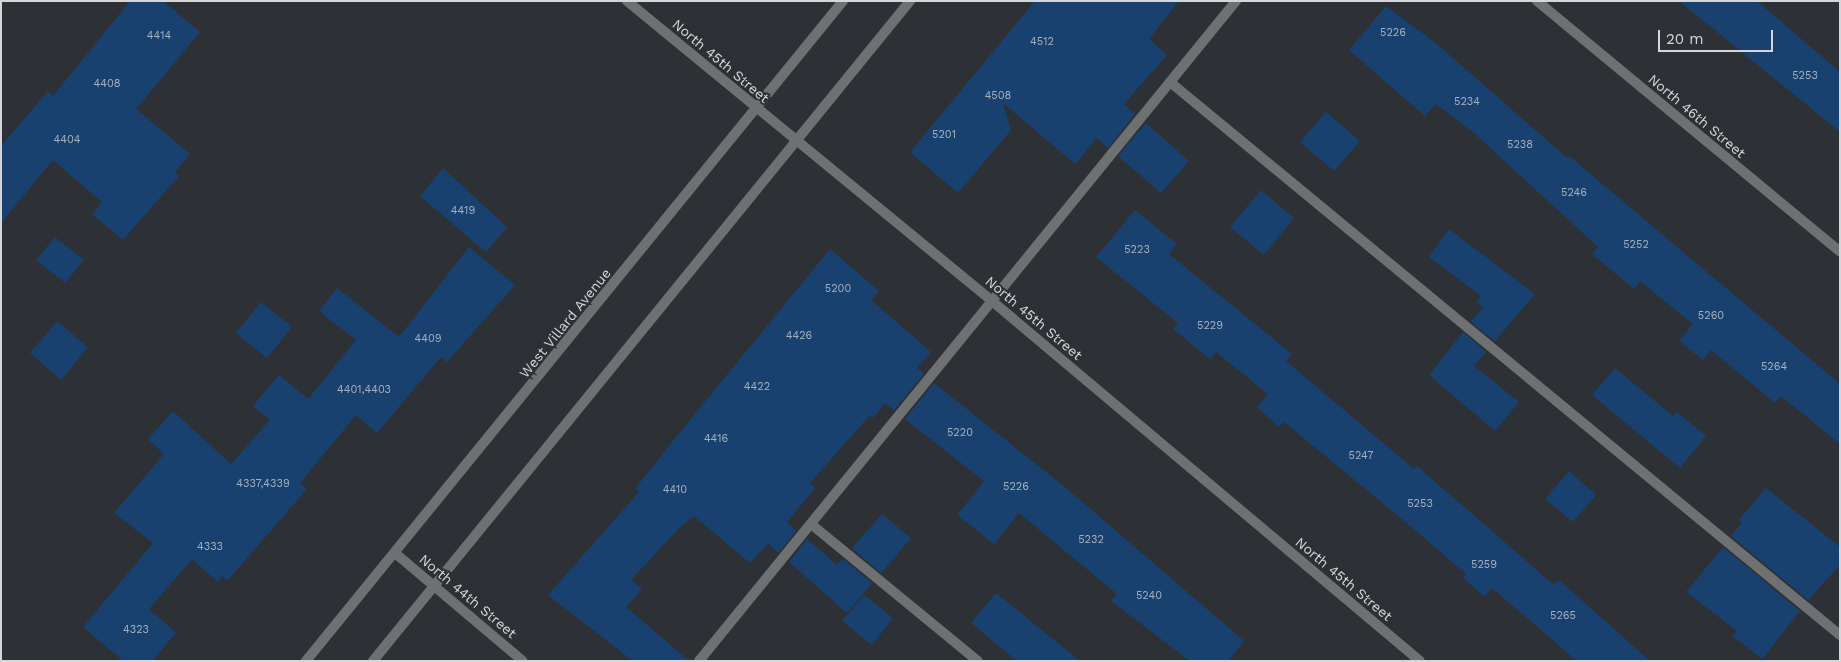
<!DOCTYPE html>
<html>
<head>
<meta charset="utf-8">
<style>
	body { margin:0 }
	#map { position:relative; width:1841px; height:662px; overflow:hidden; background:#2d3135; font-family:"Work Sans",sans-serif }
	div>[style] { position:absolute }
	.building>* { inset:0; background:#19416f }
	.service>* { height:10px; margin:-5px; padding:0 5px; transform-origin:5px; border-radius:5px; background:#6e7072 }
	.minor>* { height:10px; margin:-5px; padding:0 5px; transform-origin:5px; border-radius:5px; background:#6e7072 }
	.tertiary>* { height:10px; margin:-5px; padding:0 5px; transform-origin:5px; border-radius:5px; background:#6e7072 }
	span { translate:-50% -50%; white-space:nowrap; text-align:center; line-height:1.15; -webkit-text-stroke:4px #2d3135; paint-order:stroke }
	.number-label { font-size:11px; color:#a5b1be }
	.number-label span { -webkit-text-stroke-width:0 }
	.street-label { font-size:14px; color:#d4d6d9 }
	.frame { position:absolute; inset:0; border:2px solid #d4d6d9; pointer-events:none }
	.scale { position:absolute; left:1658px; top:30px; width:115px; height:22px; box-sizing:border-box; border:2px solid #d4d6d9; border-top:0; padding-left:6px; font-size:15px; line-height:18px; white-space:nowrap; color:#d4d6d9; -webkit-text-stroke:4px #2d3135; paint-order:stroke }
</style>
</head>
<body>
<div id="map">
	<div class="building">
		<div style="clip-path:polygon(130px 1px,163px 1px,200px 32px,136px 109px,190px 154px,175px 172px,179px 176px,123px 240px,92px 214px,102px 202px,53px 160px,1px 223px,1px 146px,48px 91px,53px 96px)"></div>
		<div style="clip-path:polygon(1035px 1px,1179px 1px,1149px 39px,1167px 55px,1124px 104px,1135px 114px,1108px 148px,1097px 138px,1075px 164px,1003px 103px,1011px 130px,958px 193px,910px 152px)"></div>
		<div style="clip-path:polygon(1679px 1px,1757px 1px,1840px 72px,1840px 132px)"></div>
		<div style="clip-path:polygon(1386px 6px,1437px 44px,1567px 158px,1569px 156px,1840px 384px,1840px 444px,1781px 396px,1775px 403px,1711px 350px,1703px 360px,1679px 341px,1693px 324px,1640px 281px,1634px 289px,1592px 254px,1598px 247px,1474px 133px,1436px 104px,1425px 116px,1349px 50px)"></div>
		<div style="clip-path:polygon(1326px 112px,1360px 141px,1334px 171px,1300px 142px)"></div>
		<div style="clip-path:polygon(1146px 123px,1189px 161px,1161px 193px,1118px 156px)"></div>
		<div style="clip-path:polygon(443px 168px,507px 227px,486px 252px,420px 196px)"></div>
		<div style="clip-path:polygon(1261px 190px,1294px 218px,1264px 255px,1230px 227px)"></div>
		<div style="clip-path:polygon(1135px 210px,1177px 244px,1169px 254px,1292px 354px,1286px 361px,1414px 469px,1417px 466px,1554px 585px,1559px 580px,1650px 661px,1577px 661px,1492px 588px,1485px 597px,1463px 578px,1466px 574px,1402px 519px,1284px 422px,1279px 427px,1257px 407px,1268px 394px,1216px 352px,1210px 359px,1173px 329px,1178px 323px,1096px 257px)"></div>
		<div style="clip-path:polygon(1449px 229px,1535px 294px,1495px 341px,1471px 322px,1483px 307px,1476px 302px,1481px 296px,1429px 257px)"></div>
		<div style="clip-path:polygon(55px 237px,84px 260px,65px 283px,36px 260px)"></div>
		<div style="clip-path:polygon(469px 247px,515px 285px,447px 362px,441px 357px,377px 433px,356px 415px,300px 483px,307px 489px,227px 581px,222px 576px,218px 582px,192px 559px,149px 609px,176px 633px,152px 661px,123px 661px,83px 627px,153px 543px,114px 513px,164px 454px,148px 439px,173px 411px,231px 464px,270px 420px,253px 406px,279px 375px,308px 399px,356px 340px,319px 311px,337px 288px,399px 337px)"></div>
		<div style="clip-path:polygon(830px 249px,879px 291px,871px 300px,931px 352px,917px 368px,924px 374px,894px 410px,885px 403px,873px 418px,870px 415px,810px 483px,815px 488px,787px 522px,796px 531px,778px 553px,768px 543px,750px 563px,694px 516px,680px 527px,631px 580px,642px 589px,626px 607px,689px 661px,633px 661px,548px 595px,639px 492px,635px 489px,676px 437px)"></div>
		<div style="clip-path:polygon(261px 302px,292px 327px,267px 358px,236px 333px)"></div>
		<div style="clip-path:polygon(57px 321px,88px 347px,61px 380px,30px 353px)"></div>
		<div style="clip-path:polygon(1463px 332px,1486px 352px,1474px 366px,1519px 402px,1495px 431px,1429px 375px)"></div>
		<div style="clip-path:polygon(1615px 368px,1673px 416px,1677px 412px,1706px 436px,1680px 468px,1592px 395px)"></div>
		<div style="clip-path:polygon(934px 383px,1066px 488px,1244px 641px,1228px 661px,1190px 661px,1111px 601px,1117px 594px,1019px 513px,994px 544px,957px 515px,984px 481px,905px 419px)"></div>
		<div style="clip-path:polygon(1569px 471px,1596px 495px,1573px 522px,1545px 499px)"></div>
		<div style="clip-path:polygon(1766px 488px,1840px 547px,1840px 565px,1808px 600px,1731px 536px,1742px 523px,1739px 520px)"></div>
		<div style="clip-path:polygon(882px 514px,911px 538px,881px 573px,852px 548px)"></div>
		<div style="clip-path:polygon(807px 539px,837px 565px,843px 559px,872px 583px,847px 613px,789px 562px)"></div>
		<div style="clip-path:polygon(1723px 547px,1800px 611px,1762px 659px,1733px 636px,1737px 631px,1686px 592px)"></div>
		<div style="clip-path:polygon(996px 593px,1080px 661px,1017px 661px,971px 623px)"></div>
		<div style="clip-path:polygon(864px 595px,893px 618px,872px 645px,842px 621px)"></div>
	</div>
	<div class="service">
		<div style="left:1170px;top:82px;width:869px;rotate:39.54deg"></div>
		<div style="left:811px;top:524px;width:216px;rotate:39.4deg"></div>
		<div style="left:699px;top:661px;width:851px;rotate:-50.87deg"></div>
	</div>
	<div class="minor">
		<div style="left:627px;top:1px;width:472px;rotate:39.4deg"></div>
		<div style="left:992px;top:301px;width:559px;rotate:40.07deg"></div>
		<div style="left:1537px;top:1px;width:393px;rotate:39.6deg"></div>
		<div style="left:395px;top:553px;width:167px;rotate:40.2deg"></div>
	</div>
	<div class="tertiary">
		<div style="left:306px;top:661px;width:851px;rotate:-50.87deg"></div>
		<div style="left:373px;top:661px;width:851px;rotate:-50.87deg"></div>
	</div>
	<div class="number-label">
		<span style="left:1393px;top:33px">5226</span>
		<span style="left:159px;top:36px">4414</span>
		<span style="left:1042px;top:42px">4512</span>
		<span style="left:1805px;top:76px">5253</span>
		<span style="left:107px;top:84px">4408</span>
		<span style="left:998px;top:96px">4508</span>
		<span style="left:1467px;top:102px">5234</span>
		<span style="left:944px;top:135px">5201</span>
		<span style="left:67px;top:140px">4404</span>
		<span style="left:1520px;top:145px">5238</span>
		<span style="left:1574px;top:193px">5246</span>
		<span style="left:463px;top:211px">4419</span>
		<span style="left:1636px;top:245px">5252</span>
		<span style="left:1137px;top:250px">5223</span>
		<span style="left:838px;top:289px">5200</span>
		<span style="left:1711px;top:316px">5260</span>
		<span style="left:1210px;top:326px">5229</span>
		<span style="left:799px;top:336px">4426</span>
		<span style="left:428px;top:339px">4409</span>
		<span style="left:1774px;top:367px">5264</span>
		<span style="left:757px;top:387px">4422</span>
		<span style="left:364px;top:390px">4401,4403</span>
		<span style="left:960px;top:433px">5220</span>
		<span style="left:716px;top:439px">4416</span>
		<span style="left:1361px;top:456px">5247</span>
		<span style="left:263px;top:484px">4337,4339</span>
		<span style="left:1016px;top:487px">5226</span>
		<span style="left:675px;top:490px">4410</span>
		<span style="left:1420px;top:504px">5253</span>
		<span style="left:1091px;top:540px">5232</span>
		<span style="left:210px;top:547px">4333</span>
		<span style="left:1484px;top:565px">5259</span>
		<span style="left:1149px;top:596px">5240</span>
		<span style="left:1563px;top:616px">5265</span>
		<span style="left:136px;top:630px">4323</span>
	</div>
	<div class="street-label">
		<span style="left:721px;top:61px;rotate:40deg">North 45th Street</span>
		<span style="left:1697px;top:116px;rotate:40deg">North 46th Street</span>
		<span style="left:1034px;top:318px;rotate:40deg">North 45th Street</span>
		<span style="left:565px;top:323px;rotate:-51deg">West Villard Avenue</span>
		<span style="left:1344px;top:579px;rotate:40deg">North 45th Street</span>
		<span style="left:468px;top:596px;rotate:40deg">North 44th Street</span>
	</div>
	<div class="frame"></div>
	<div class="scale">20 m</div>
</div>
</body>
</html>
